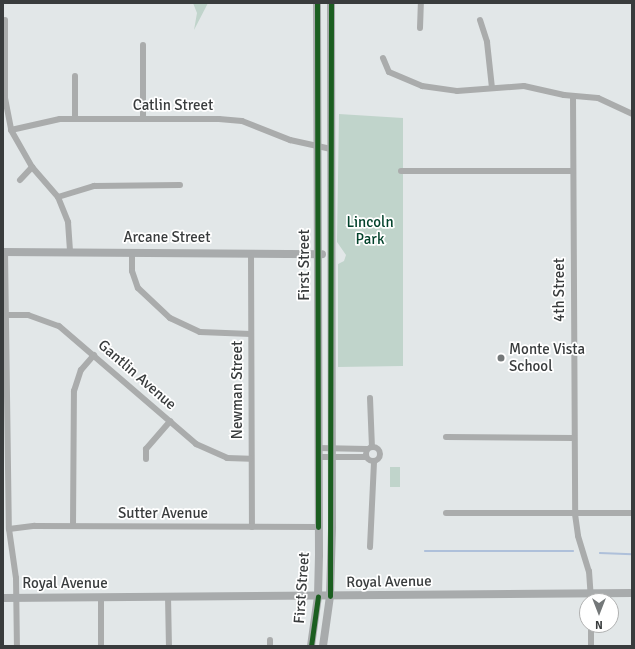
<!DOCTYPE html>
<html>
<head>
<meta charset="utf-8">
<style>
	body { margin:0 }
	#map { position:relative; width:635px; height:649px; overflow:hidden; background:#e2e7e8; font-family:Signika,sans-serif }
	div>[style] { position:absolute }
	.green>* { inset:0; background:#c0d4cb }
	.stream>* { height:1.5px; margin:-0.75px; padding:0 0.75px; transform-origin:0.75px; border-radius:0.75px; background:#aec0da }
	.street>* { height:6px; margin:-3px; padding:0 3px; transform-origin:3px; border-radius:3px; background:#aaacac }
	.street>.ring { margin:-3px; padding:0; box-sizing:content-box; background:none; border:6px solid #aaacac; border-radius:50% }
	.secondary>* { height:8px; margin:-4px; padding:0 4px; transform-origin:4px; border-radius:4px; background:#a8abac }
	.cycleway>* { height:5px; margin:-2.5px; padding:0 2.5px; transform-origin:2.5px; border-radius:2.5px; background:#1b5e20 }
	.dots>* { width:11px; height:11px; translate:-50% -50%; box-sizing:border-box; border:2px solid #fff; border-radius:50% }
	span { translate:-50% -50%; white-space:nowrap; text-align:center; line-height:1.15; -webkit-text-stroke:3.5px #fff; paint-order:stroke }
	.street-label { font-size:15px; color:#393c3d }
	.park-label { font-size:15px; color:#02422b }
	.poi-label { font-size:15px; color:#393c3d }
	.left { translate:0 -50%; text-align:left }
	.frame { position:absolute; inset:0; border:4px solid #393c3d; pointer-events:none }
	.north { position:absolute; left:579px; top:593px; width:40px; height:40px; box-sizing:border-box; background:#fff; border:1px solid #b0b1b1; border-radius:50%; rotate:180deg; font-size:11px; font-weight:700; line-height:16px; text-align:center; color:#393c3d }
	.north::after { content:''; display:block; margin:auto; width:14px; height:18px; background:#747879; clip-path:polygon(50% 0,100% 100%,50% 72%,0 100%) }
</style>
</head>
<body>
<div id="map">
	<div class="green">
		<div style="clip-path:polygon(193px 3px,208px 3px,194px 30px,197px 13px)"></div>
		<div style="clip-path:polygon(339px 114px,403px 118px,403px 366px,338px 367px,338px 264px,344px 261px,346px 255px,337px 242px)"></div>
		<div style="clip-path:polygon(390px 467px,400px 467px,400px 487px,390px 487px)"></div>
	</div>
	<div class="stream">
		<div style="left:425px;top:551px;width:148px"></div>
		<div style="left:600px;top:553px;width:32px;rotate:2deg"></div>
	</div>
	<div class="street">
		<div style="left:5px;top:20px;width:78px;rotate:90deg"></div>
		<div style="left:5px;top:98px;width:33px;rotate:79deg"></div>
		<div style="left:11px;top:130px;width:43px;rotate:60.4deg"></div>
		<div style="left:32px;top:167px;width:40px;rotate:49deg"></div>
		<div style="left:58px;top:197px;width:27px;rotate:68deg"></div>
		<div style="left:68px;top:222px;width:30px;rotate:86deg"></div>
		<div style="left:480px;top:20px;width:23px;rotate:72deg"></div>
		<div style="left:487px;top:42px;width:46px;rotate:83.8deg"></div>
		<div style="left:420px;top:28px;width:25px;rotate:-88deg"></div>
		<div style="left:143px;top:45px;width:74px;rotate:90deg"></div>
		<div style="left:383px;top:58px;width:15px;rotate:67deg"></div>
		<div style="left:389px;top:72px;width:36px;rotate:23deg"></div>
		<div style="left:422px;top:86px;width:35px;rotate:8deg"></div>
		<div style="left:457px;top:91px;width:67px;rotate:-4.3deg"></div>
		<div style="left:524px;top:86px;width:41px;rotate:12.7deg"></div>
		<div style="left:564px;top:95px;width:34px;rotate:5deg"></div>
		<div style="left:598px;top:98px;width:38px;rotate:25deg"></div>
		<div style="left:75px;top:76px;width:42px;rotate:90deg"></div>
		<div style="left:573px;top:96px;width:418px;rotate:89.7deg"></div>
		<div style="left:575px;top:514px;width:22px;rotate:82deg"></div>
		<div style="left:578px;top:536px;width:37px;rotate:73deg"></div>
		<div style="left:589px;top:571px;width:30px;rotate:86deg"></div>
		<div style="left:11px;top:130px;width:50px;rotate:-12.7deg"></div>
		<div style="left:60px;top:119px;width:159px"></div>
		<div style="left:219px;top:119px;width:23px;rotate:5deg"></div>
		<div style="left:242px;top:121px;width:52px;rotate:21.6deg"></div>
		<div style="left:290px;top:140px;width:42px;rotate:12.4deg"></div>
		<div style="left:401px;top:171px;width:172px"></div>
		<div style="left:20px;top:180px;width:18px;rotate:-47deg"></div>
		<div style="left:58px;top:197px;width:38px;rotate:-17deg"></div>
		<div style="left:94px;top:186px;width:86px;rotate:-0.7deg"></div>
		<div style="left:5px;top:252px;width:277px;rotate:89.2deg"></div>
		<div style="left:9px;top:529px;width:49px;rotate:81.9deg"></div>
		<div style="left:16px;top:578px;width:68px;rotate:89.2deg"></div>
		<div style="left:132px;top:252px;width:19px;rotate:90deg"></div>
		<div style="left:132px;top:271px;width:18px;rotate:71deg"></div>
		<div style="left:138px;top:288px;width:44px;rotate:43.2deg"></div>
		<div style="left:170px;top:318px;width:33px;rotate:25deg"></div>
		<div style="left:200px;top:332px;width:51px;rotate:2.2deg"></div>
		<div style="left:251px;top:253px;width:274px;rotate:89.8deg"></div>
		<div style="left:6px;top:315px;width:22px"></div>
		<div style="left:28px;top:315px;width:33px;rotate:20deg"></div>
		<div style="left:59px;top:326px;width:181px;rotate:40.7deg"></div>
		<div style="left:196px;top:444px;width:34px;rotate:24deg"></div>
		<div style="left:227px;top:458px;width:23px;rotate:2deg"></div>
		<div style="left:370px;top:398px;width:49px;rotate:87.7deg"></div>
		<div style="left:446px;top:437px;width:128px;rotate:0.4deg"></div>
		<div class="ring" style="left:366px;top:447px;width:8px;height:8px"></div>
		<div style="left:318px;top:448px;width:49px;rotate:1.2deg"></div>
		<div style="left:318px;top:457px;width:48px"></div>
		<div style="left:146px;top:459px;width:10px;rotate:-90deg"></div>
		<div style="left:146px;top:449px;width:37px;rotate:-49deg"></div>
		<div style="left:446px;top:513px;width:186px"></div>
		<div style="left:73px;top:526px;width:135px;rotate:-89.6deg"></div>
		<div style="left:74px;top:391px;width:22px;rotate:-72deg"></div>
		<div style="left:81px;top:370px;width:20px;rotate:-49deg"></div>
		<div style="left:9px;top:529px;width:26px;rotate:-7deg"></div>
		<div style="left:35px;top:526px;width:283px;rotate:0.2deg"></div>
		<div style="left:370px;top:547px;width:86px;rotate:-87.3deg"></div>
		<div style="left:168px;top:596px;width:50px;rotate:88.9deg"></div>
		<div style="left:101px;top:598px;width:48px;rotate:90deg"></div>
		<div style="left:591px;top:625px;width:21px;rotate:90deg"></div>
		<div style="left:270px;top:640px;width:6px;rotate:90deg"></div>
	</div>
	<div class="secondary">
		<div style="left:3px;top:252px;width:319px;rotate:0.4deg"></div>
		<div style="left:3px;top:598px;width:629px;rotate:-0.46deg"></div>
		<div style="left:311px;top:646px;width:50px;rotate:-82deg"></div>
		<div style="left:318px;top:596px;width:41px;rotate:-88.6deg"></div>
		<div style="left:319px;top:555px;width:552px;rotate:-90.21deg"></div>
		<div style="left:323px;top:646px;width:50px;rotate:-82deg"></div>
		<div style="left:330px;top:596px;width:69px;rotate:-88.3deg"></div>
		<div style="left:332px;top:527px;width:524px;rotate:-90.11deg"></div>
	</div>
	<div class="cycleway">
		<div style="left:317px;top:3px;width:524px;rotate:89.89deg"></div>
		<div style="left:330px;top:596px;width:593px;rotate:-89.9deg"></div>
		<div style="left:311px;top:646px;width:50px;rotate:-82deg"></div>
	</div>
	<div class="dots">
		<div style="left:501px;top:358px;background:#747879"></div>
	</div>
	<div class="street-label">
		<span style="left:173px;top:106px">Catlin Street</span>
		<span style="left:167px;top:238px">Arcane Street</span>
		<span style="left:305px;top:265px;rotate:-90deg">First Street</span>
		<span style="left:560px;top:290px;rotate:-90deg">4th Street</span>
		<span style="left:137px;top:375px;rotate:41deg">Gantlin Avenue</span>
		<span style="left:238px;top:390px;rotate:-90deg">Newman Street</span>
		<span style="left:163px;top:514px">Sutter Avenue</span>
		<span style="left:389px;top:582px;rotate:-1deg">Royal Avenue</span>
		<span style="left:65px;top:584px">Royal Avenue</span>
		<span style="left:302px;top:588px;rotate:-86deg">First Street</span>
	</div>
	<div class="park-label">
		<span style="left:370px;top:231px">Lincoln<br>Park</span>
	</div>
	<div class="poi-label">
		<span class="left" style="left:509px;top:358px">Monte Vista<br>School</span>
	</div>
	<div class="frame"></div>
	<div class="north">N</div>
</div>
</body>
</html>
